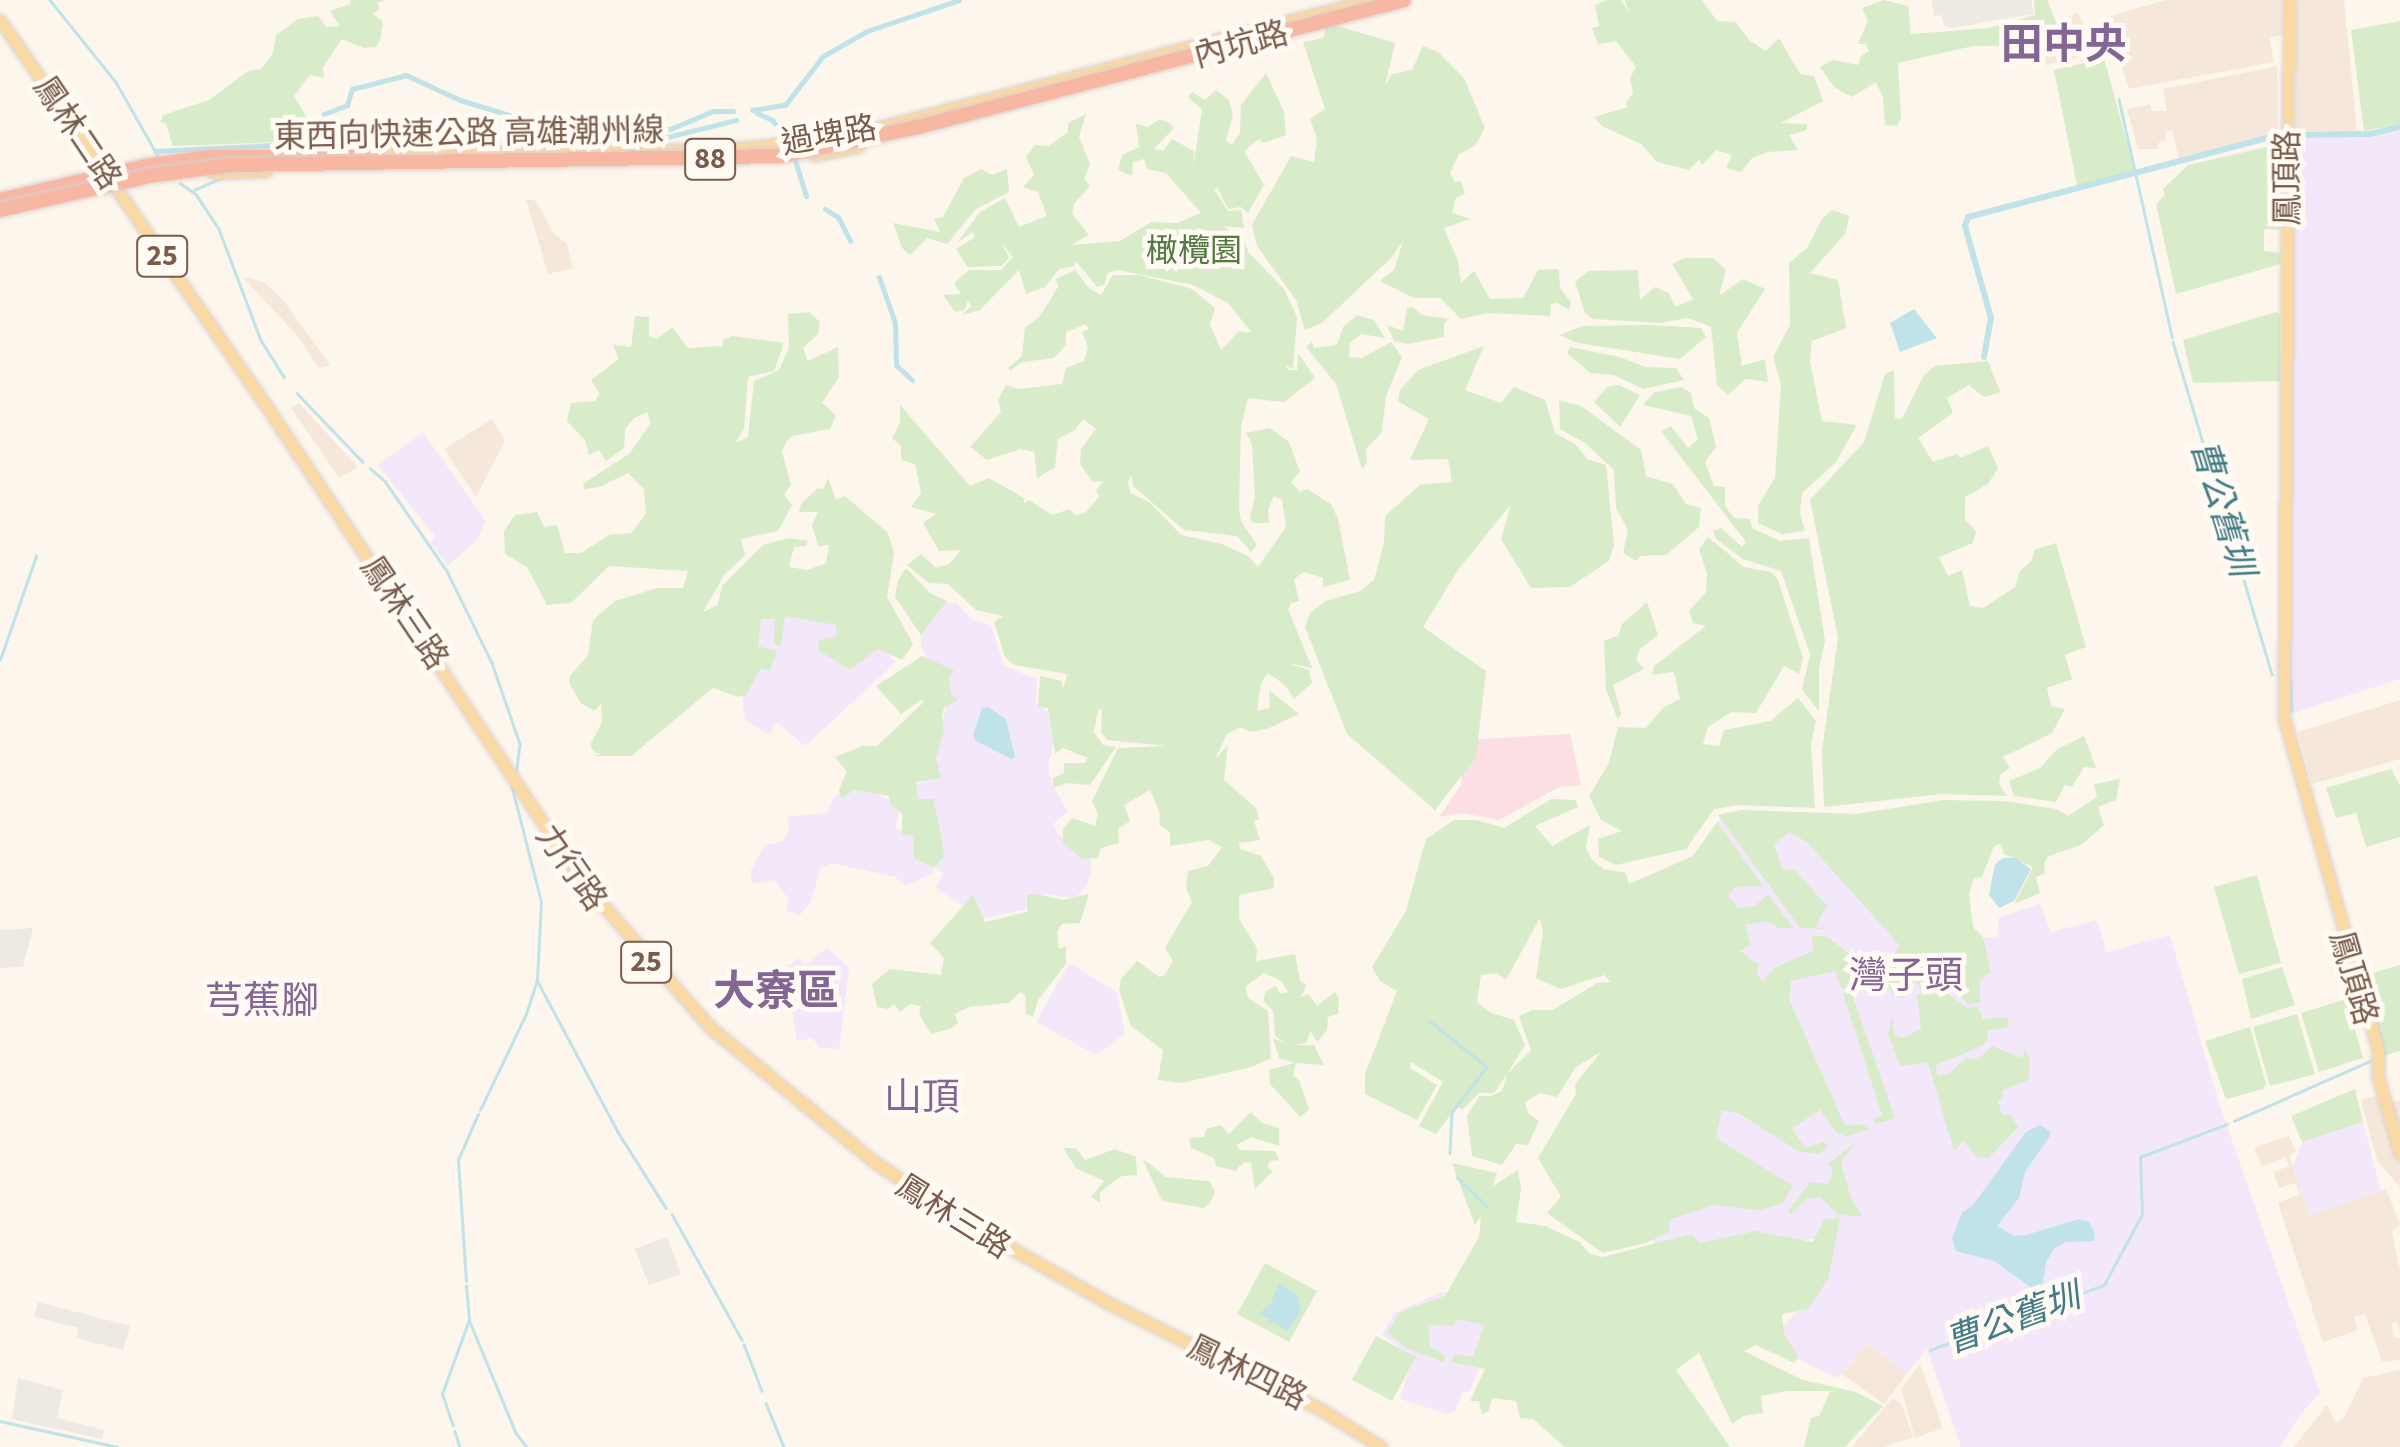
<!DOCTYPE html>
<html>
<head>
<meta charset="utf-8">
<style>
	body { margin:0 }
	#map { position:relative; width:2400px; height:1447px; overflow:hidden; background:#fdf6ec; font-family:"Source Sans 3","Noto Sans TC",sans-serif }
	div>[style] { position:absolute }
	.residential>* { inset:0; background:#f5e8da }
	.industrial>* { inset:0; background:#efe9e4 }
	.education>* { inset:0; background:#f3e8fa }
	.medical>* { inset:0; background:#fbdfe3 }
	.green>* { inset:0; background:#d8ecc9 }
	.water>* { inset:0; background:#bfe3e8 }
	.stream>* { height:2.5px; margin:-1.25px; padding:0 1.25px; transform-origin:1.25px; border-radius:1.25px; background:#bfe3e8 }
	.canal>* { height:5px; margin:-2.5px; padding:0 2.5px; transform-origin:2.5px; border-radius:2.5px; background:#bfe3e8 }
	.river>* { height:6px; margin:-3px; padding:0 3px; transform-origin:3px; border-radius:3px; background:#bfe3e8 }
	.roads { filter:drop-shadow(0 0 2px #dad1cd) drop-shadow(0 0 2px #dad1cd) }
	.major>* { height:11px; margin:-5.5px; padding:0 5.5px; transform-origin:5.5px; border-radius:5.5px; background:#fbd9a5 }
	.highway>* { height:14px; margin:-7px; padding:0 7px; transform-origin:7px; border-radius:7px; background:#f7b7a3 }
	.bridges { filter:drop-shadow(0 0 2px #dad1cd) drop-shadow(0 0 2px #dad1cd) }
	.highway-bridge>* { height:14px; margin:-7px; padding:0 7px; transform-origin:7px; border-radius:7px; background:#f7b7a3 }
	span { translate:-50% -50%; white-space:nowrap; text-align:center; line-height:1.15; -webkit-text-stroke:10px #fffaf3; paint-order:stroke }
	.shield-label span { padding:2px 8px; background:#fffaf3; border:2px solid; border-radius:8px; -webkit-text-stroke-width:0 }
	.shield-label { font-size:30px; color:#7a5c4d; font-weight:700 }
	.street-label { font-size:32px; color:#7a5c4d }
	.park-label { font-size:32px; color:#537a41 }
	.water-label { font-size:35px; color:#437c86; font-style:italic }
	.quarter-label { font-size:38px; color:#846695 }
	.district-label { font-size:42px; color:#846695; font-weight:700 }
</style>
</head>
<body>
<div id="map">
	<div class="residential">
		<div style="clip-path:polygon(2166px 0,2281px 0,2282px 35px,2269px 38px,2274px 62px,2129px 89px,2106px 17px)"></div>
		<div style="clip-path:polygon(2295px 0,2344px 0,2357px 132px,2297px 131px)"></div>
		<div style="clip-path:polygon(2077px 12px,2086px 29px,2097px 27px,2104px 58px,2081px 62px,2080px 57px,2047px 65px,2042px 48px,2065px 39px,2070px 26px,2066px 19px)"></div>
		<div style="clip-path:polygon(2277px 66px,2278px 133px,2179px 159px,2172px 130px,2165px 133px,2167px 140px,2158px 143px,2158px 149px,2138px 149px,2127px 109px,2150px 104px,2152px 111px,2167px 111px,2163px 89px)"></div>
		<div style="clip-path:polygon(526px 199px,536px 201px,554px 234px,567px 244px,573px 268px,548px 274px)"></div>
		<div style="clip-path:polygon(248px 277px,265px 283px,284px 301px,330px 365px,319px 368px,296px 334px,244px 279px)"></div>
		<div style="clip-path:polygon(299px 403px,358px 467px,339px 478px,291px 408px)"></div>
		<div style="clip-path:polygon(492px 419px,505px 441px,476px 497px,444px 449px)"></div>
		<div style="clip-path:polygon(2400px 700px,2400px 759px,2312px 784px,2298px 732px)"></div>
		<div style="clip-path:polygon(2377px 1096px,2380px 1105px,2400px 1100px,2400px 1187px,2378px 1162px,2371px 1139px,2361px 1100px)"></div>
		<div style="clip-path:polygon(2289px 1136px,2296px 1151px,2289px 1155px,2310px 1215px,2386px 1189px,2400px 1224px,2392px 1231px,2400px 1271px,2400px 1332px,2397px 1322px,2391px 1324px,2395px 1338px,2400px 1338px,2400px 1360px,2382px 1362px,2365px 1314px,2354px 1317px,2358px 1330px,2323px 1342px,2278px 1203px,2300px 1194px,2296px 1183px,2279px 1188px,2273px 1172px,2289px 1166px,2286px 1157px,2262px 1167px,2254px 1148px)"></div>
		<div style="clip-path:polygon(1867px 1343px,1907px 1374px,1884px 1404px,1842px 1374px)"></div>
		<div style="clip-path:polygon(1920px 1364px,1943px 1428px,1915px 1438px,1901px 1389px)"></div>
		<div style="clip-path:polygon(2400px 1370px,2400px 1447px,2294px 1447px,2327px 1405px,2336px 1423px,2344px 1418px,2363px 1378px)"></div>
		<div style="clip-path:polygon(1892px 1398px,1901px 1403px,1913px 1437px,1885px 1447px,1852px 1447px)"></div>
	</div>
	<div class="industrial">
		<div style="clip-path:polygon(1931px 0,2031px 0,2034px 14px,1951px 28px,1944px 26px,1941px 15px,1934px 16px)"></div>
		<div style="clip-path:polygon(33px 928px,23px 967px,0 968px,0 930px)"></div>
		<div style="clip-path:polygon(667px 1237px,681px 1274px,649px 1285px,635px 1249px)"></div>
		<div style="clip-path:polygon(38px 1302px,130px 1326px,123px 1350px,76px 1338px,78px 1328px,34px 1317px)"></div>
		<div style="clip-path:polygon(18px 1378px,63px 1390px,57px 1418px,104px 1430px,102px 1439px,12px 1419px)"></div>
	</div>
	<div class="education">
		<div style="clip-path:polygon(2400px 130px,2400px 679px,2291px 714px,2287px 709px,2294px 138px,2376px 137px)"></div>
		<div style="clip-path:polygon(423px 432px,486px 521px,477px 540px,448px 566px,430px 542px,435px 536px,378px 465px)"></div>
		<div style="clip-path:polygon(945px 603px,957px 603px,972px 620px,991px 625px,1004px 666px,1037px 679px,1036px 703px,1048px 712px,1054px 738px,1048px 766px,1052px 784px,1068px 812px,1053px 824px,1057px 833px,1090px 860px,1092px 868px,1087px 885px,1076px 898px,1047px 894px,1026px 901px,1026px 909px,982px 919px,936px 888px,943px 873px,937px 869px,915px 786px,937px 773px,932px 754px,946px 709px,945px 688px,921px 646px,921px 635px)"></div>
		<div style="clip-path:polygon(754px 612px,801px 612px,896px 644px,891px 657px,896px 662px,805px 746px,777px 722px,769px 735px,745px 719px,742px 697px,750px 675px)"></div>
		<div style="clip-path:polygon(853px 784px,901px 805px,895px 829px,915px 833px,934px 872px,906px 886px,895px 877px,832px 863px,821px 868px,810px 903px,800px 915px,786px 911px,789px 900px,775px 880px,752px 884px,750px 872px,765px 845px,783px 841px,789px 831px,787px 817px,827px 813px,835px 796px)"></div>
		<div style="clip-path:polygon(1725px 812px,1779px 815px,1977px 939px,1997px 937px,1999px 917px,2040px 904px,2051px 932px,2097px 920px,2107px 952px,2170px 935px,2219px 1103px,2320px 1393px,2299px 1416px,2280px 1447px,1961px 1447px,1927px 1349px,1907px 1374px,1867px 1343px,1838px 1378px,1792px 1357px,1779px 1331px,1815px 1293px,1820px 1238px,1659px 1254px,1646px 1223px,1675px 879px)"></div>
		<div style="clip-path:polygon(827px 948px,849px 968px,839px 1049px,820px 1048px,812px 1038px,797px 1041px,790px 997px,777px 974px,799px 958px,805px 965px)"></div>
		<div style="clip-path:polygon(1069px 963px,1117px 992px,1125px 1034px,1096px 1055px,1036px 1022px)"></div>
		<div style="clip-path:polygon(2363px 1122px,2381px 1191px,2310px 1215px,2293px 1165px,2302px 1142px)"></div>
		<div style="clip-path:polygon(1442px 1292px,1485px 1301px,1500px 1320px,1470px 1390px,1462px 1393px,1456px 1411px,1447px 1414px,1400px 1399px,1413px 1357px,1382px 1335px,1394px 1313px)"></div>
	</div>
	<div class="medical">
		<div style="clip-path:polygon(1570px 734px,1581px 785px,1559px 787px,1499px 820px,1462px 813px,1439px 817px,1461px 785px,1464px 740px)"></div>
	</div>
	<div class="green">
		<div style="clip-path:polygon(351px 0,385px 0,377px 3px,380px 9px,373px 14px,383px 22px,380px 40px,376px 47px,364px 48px,342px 39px,323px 67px,324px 78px,310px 75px,294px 96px,308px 119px,310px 141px,173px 146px,166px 124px,160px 122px,163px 115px,209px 100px,248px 71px,261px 69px,273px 53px,276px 35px,298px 19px,318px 16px,326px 27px,340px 26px,330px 11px,350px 4px)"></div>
		<div style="clip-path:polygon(1608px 0,1621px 0,1629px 13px,1625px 0,1702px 0,1717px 21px,1736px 22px,1749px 40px,1766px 51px,1779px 38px,1800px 74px,1814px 76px,1823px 101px,1781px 123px,1807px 124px,1807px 130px,1789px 135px,1798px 150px,1767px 152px,1752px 158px,1741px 172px,1726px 168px,1732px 155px,1716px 150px,1702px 165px,1699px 160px,1689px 170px,1657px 162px,1641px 144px,1602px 126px,1594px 117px,1628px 107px,1626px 102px,1633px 93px,1630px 78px,1636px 67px,1616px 41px,1598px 44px,1592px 28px,1599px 26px,1595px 5px)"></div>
		<div style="clip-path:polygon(1884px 0,1908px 6px,1911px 34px,1989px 28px,2035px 15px,2034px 0,2047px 0,2059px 30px,2035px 46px,1973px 46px,1898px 63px,1901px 117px,1897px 126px,1885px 125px,1883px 98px,1876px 82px,1852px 97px,1834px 87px,1820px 67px,1833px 60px,1858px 65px,1861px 56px,1869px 51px,1866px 44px,1858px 44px,1868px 21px,1862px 8px)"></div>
		<div style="clip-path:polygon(2400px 21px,2400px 124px,2364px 131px,2351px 30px)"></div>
		<div style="clip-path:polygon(1334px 25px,1395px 43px,1385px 86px,1392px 74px,1412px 70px,1423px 46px,1438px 52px,1464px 78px,1485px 128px,1475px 146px,1459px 154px,1450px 173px,1455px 182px,1461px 181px,1465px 194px,1456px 198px,1452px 213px,1470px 219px,1444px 228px,1458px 261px,1461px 283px,1474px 271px,1490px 299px,1523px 298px,1538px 270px,1559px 269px,1560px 288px,1571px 302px,1569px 310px,1557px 303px,1551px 304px,1550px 316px,1487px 313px,1461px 319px,1440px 298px,1414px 298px,1380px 281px,1394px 270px,1403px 241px,1391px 258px,1322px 323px,1305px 330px,1296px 300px,1257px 246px,1252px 225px,1291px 156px,1314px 162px,1317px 139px,1310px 119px,1325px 109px,1303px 42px,1323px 38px,1327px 26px)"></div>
		<div style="clip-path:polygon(2104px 58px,2135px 172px,2077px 186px,2054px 70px)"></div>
		<div style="clip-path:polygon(1266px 73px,1284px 112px,1286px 135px,1264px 143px,1259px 139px,1244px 151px,1264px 185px,1248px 213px,1241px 207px,1228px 209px,1218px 188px,1214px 189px,1228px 211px,1241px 210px,1244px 228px,1223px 226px,1244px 240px,1249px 253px,1284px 289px,1297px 317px,1293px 369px,1285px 365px,1288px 370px,1297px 370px,1298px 353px,1315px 378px,1284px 402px,1248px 398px,1241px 427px,1239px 508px,1241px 521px,1257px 545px,1251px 552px,1237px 536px,1184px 530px,1133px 486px,1131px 475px,1128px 481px,1130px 493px,1149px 502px,1181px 535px,1222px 544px,1248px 556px,1258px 567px,1286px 527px,1282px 500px,1274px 496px,1268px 509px,1269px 523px,1253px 523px,1250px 517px,1255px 497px,1252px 444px,1246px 433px,1270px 428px,1289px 442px,1300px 472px,1291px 482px,1300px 492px,1307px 489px,1331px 504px,1338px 519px,1350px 580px,1323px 587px,1323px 578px,1304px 572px,1294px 579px,1299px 601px,1291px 603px,1288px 609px,1312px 668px,1287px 663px,1309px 670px,1312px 683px,1294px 699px,1285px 685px,1268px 673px,1261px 683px,1257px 711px,1270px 708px,1269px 690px,1299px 714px,1267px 729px,1250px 732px,1240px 727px,1227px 734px,1215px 759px,1228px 745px,1224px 780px,1256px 808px,1259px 819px,1254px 821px,1260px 840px,1239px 843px,1240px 849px,1261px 856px,1274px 878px,1274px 888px,1239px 895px,1239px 919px,1257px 948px,1256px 961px,1295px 954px,1300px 981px,1306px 985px,1301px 997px,1308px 994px,1317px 1006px,1335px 992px,1339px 998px,1338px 1014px,1328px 1017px,1327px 1030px,1317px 1042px,1310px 1030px,1307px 1043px,1294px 1045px,1314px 1045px,1324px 1065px,1296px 1063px,1293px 1076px,1299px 1080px,1309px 1110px,1300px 1117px,1270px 1084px,1269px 1070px,1294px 1063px,1279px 1058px,1273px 1038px,1287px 1044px,1275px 1036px,1273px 1011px,1263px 1001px,1266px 991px,1276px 986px,1280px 994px,1288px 992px,1281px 981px,1264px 973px,1245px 987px,1248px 998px,1268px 1011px,1271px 1058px,1252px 1067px,1181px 1083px,1158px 1080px,1163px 1050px,1131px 1026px,1119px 990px,1121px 979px,1137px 961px,1159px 977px,1165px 975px,1173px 961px,1165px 948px,1192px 902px,1186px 888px,1188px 871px,1208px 866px,1222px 847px,1209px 840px,1170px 846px,1170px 832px,1159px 825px,1160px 813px,1150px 790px,1124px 805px,1130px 821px,1118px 829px,1119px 843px,1101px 848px,1098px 858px,1082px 859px,1063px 843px,1063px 829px,1072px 818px,1095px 826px,1098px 814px,1092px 801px,1118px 748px,1167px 746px,1107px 740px,1101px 732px,1102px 709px,1098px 710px,1094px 732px,1103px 745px,1116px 747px,1090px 785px,1067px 783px,1053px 788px,1053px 778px,1064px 773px,1064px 763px,1085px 763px,1088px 758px,1063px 748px,1055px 754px,1048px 708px,1038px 707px,1040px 676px,1062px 681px,1063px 689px,1067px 674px,1014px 665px,1005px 657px,994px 622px,1003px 616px,976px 610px,948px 584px,929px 583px,907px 565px,921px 554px,936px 568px,949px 564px,961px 550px,939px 551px,923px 523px,936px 514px,911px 507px,921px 493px,915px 464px,901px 460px,901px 446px,892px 438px,900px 422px,900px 405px,970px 486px,989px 478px,1024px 498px,1024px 503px,1029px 500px,1052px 515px,1070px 509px,1075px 515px,1085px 513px,1099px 497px,1096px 490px,1104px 481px,1093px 482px,1080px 464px,1081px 449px,1096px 429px,1083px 419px,1075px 430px,1058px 439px,1055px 467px,1037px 478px,1034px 452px,1020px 449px,987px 460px,970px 447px,1001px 412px,998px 400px,1006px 385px,1018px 389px,1062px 384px,1066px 368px,1084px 361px,1088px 347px,1082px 332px,1089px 329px,1086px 324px,1066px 332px,1066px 345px,1054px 358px,1022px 362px,1010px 371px,1008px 368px,1022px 356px,1025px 328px,1040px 316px,1058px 287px,1056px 279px,1075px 270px,1089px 288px,1101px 295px,1113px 275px,1140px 275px,1192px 289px,1215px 308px,1210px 325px,1221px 350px,1239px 331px,1252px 333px,1228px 303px,1193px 285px,1118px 270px,1107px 273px,1105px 284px,1097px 287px,1076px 261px,1074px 266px,1059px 269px,1045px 287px,1026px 294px,1019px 270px,980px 310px,962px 315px,971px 306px,968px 301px,964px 310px,955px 312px,943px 295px,961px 294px,954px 283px,969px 270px,1001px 270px,1013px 257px,1001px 242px,1009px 258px,1001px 266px,968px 267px,956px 249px,975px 237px,973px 232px,957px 243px,980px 212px,1005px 198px,1019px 227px,1047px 216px,1038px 192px,1023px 187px,1034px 175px,1026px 157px,1035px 145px,1048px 146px,1068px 132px,1068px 123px,1086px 114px,1079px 137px,1090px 164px,1084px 179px,1090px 186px,1074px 204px,1072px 214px,1089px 235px,1071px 245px,1120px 241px,1151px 222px,1177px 223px,1201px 213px,1166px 173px,1147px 169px,1144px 159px,1133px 162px,1132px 176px,1118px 170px,1122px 155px,1139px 147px,1136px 124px,1148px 127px,1160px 119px,1169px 123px,1174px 128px,1154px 149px,1163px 151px,1172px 139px,1194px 151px,1193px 167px,1202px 110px,1188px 97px,1192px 92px,1205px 100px,1216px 90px,1229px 100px,1233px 115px,1226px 141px,1232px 145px,1240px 133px,1241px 105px)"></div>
		<div style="clip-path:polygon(2279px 144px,2280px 230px,2264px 229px,2264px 251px,2281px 253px,2280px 264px,2176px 294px,2156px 204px,2165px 195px,2163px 189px,2188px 165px)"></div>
		<div style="clip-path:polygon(981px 169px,992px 175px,1007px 169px,1009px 192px,976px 209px,947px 244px,927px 238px,910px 255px,902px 248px,893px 223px,940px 232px,934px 219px,943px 217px,964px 178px)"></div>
		<div style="clip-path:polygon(1832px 210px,1849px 216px,1846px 233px,1810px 273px,1838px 280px,1846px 328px,1812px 341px,1810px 361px,1822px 421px,1857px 425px,1836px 462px,1802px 493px,1800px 513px,1805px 531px,1782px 534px,1758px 523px,1758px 506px,1775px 478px,1781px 385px,1773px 357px,1790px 325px,1789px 263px,1807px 248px,1822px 219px)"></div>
		<div style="clip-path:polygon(1685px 258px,1713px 258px,1726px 270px,1719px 296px,1743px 279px,1765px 289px,1737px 333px,1742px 366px,1765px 359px,1768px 382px,1745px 379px,1728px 395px,1717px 385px,1711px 327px,1688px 318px,1660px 323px,1593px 319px,1585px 313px,1575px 282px,1588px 271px,1638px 270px,1640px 300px,1655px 287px,1669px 293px,1675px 307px,1693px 299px,1672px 264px)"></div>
		<div style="clip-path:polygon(1413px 307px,1422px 315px,1449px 319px,1444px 323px,1444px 337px,1408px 344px,1394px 341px,1387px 325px,1403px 331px,1407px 308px)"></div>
		<div style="clip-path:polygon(809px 312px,820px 322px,818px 334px,803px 348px,808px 361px,838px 347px,839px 377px,822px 403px,836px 415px,830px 429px,792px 436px,786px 442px,782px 452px,791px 485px,784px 494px,792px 505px,778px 531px,741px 539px,745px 555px,724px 575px,703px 612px,718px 605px,722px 586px,763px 545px,789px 538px,808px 541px,806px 546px,794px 547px,789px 567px,807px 570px,826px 563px,829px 545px,818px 546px,812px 525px,818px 512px,799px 512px,801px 504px,818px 488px,823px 489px,828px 478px,836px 500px,845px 496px,888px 533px,894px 553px,887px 597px,913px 644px,902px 660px,878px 649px,850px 670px,818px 650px,819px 640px,837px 636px,836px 625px,785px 616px,781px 646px,774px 645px,775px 619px,761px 619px,758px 646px,777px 651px,770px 671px,761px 668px,746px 695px,738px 697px,713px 688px,631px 756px,595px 756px,602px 753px,595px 753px,590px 745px,602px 722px,601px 704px,594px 711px,581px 703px,569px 683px,570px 676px,588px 655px,593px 620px,615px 601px,657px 588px,683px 588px,688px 571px,609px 566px,571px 603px,547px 605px,527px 567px,505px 554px,504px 531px,515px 515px,537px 512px,544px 527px,557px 525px,565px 553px,581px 553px,609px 535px,631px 533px,646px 514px,644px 489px,628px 473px,599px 487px,584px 489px,583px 484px,630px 453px,650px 424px,648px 412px,634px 418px,625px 429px,624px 448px,606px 461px,599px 450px,589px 455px,585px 440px,567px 421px,571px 403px,595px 401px,600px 394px,591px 380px,619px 359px,613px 345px,631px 347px,635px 316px,649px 317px,649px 336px,657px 339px,672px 327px,688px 348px,723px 346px,723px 340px,732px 336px,784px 343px,774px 371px,748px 377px,744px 429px,735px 443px,748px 437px,754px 381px,779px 370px,789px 348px,788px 314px)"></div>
		<div style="clip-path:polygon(2276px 312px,2280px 314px,2280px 381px,2193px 383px,2183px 340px)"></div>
		<div style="clip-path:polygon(1357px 315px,1374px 320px,1385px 338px,1361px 334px,1350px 343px,1349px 357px,1362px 358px,1391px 342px,1402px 357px,1386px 396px,1382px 432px,1366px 449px,1367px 463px,1362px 469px,1336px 384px,1306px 347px,1312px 342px,1314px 348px,1337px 345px,1343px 327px)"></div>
		<div style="clip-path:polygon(1649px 325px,1701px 328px,1706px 337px,1680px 359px,1578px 343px,1559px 335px,1583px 326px)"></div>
		<div style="clip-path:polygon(1484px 346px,1465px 390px,1501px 403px,1514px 387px,1545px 400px,1555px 433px,1575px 444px,1587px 459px,1606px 465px,1614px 545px,1609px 561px,1570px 587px,1531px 588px,1501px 539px,1511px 504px,1458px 570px,1423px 627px,1486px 671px,1476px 757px,1435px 810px,1347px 734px,1305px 627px,1310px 613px,1326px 601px,1360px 591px,1374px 580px,1384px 543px,1385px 516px,1420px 485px,1452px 482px,1448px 459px,1410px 460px,1429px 419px,1398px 401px,1400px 390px,1418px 370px)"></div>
		<div style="clip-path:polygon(1570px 347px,1620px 357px,1645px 367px,1676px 368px,1684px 380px,1643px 389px,1614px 375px,1590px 373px,1567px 353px)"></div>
		<div style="clip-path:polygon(1988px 361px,2000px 392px,1984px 397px,1969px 385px,1947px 398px,1953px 413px,1918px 438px,1933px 462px,1957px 454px,1960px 458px,1988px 446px,1998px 468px,1988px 484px,1965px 497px,1965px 520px,1976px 531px,1973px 543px,1939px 557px,1948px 576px,1962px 570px,1970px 606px,1983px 608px,2015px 587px,2020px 571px,2032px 560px,2034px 550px,2056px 543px,2086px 647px,2065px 655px,2072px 679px,2047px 688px,2051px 706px,2065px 709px,2052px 733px,2003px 757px,2010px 768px,2000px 775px,1999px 784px,2007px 796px,1941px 794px,1824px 807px,1822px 750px,1838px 638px,1810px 500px,1864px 442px,1885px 374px,1894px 370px,1895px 418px,1902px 419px,1924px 375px,1935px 366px)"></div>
		<div style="clip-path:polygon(1619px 385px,1640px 395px,1620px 427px,1594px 402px,1607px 387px)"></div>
		<div style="clip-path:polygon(1681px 387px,1691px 393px,1694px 408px,1709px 418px,1716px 447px,1705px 462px,1714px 486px,1725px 487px,1725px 506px,1734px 518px,1750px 519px,1752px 528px,1780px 541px,1809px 538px,1825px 641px,1819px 669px,1819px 711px,1802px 690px,1810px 654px,1781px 571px,1743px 559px,1716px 539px,1713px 531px,1721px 528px,1742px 547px,1746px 542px,1661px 431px,1671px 426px,1688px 448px,1698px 439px,1691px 416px,1643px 405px,1655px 392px)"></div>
		<div style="clip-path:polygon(1559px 400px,1581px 406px,1641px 450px,1646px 476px,1673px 484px,1686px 504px,1701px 508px,1699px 527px,1666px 555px,1640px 556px,1636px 561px,1623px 553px,1628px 530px,1616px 508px,1614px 470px,1585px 443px,1560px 429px)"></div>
		<div style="clip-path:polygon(1708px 537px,1744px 567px,1771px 572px,1778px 580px,1803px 658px,1799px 674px,1784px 666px,1756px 713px,1731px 712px,1708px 727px,1703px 744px,1719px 746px,1724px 730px,1770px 721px,1798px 698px,1816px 721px,1811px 744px,1815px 808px,1738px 805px,1714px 809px,1686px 849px,1616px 865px,1599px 857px,1598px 839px,1622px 831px,1601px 820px,1589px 796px,1609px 763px,1618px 727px,1646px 728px,1664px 707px,1680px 699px,1674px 672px,1652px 675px,1654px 666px,1706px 626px,1693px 623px,1689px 611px,1706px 592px,1707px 574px,1699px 549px)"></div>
		<div style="clip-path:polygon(906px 568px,930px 593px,947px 601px,921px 635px,895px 597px,898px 580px)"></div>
		<div style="clip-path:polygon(1647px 602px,1658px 635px,1640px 649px,1636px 660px,1644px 669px,1613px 685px,1621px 713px,1618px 720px,1606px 690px,1604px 641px,1619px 635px,1622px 624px)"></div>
		<div style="clip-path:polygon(922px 656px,954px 670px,949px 677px,951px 694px,958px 700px,944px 708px,942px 716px,944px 731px,936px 759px,941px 778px,916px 782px,918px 799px,933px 799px,941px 835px,944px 856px,934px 868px,914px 858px,913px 836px,902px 834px,902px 813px,890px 805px,889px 796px,854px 790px,841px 799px,839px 789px,847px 772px,835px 757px,863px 746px,877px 746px,924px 702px,922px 699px,901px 714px,876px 686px)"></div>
		<div style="clip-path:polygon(2084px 736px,2096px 768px,2084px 767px,2072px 787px,2065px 785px,2056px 802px,2014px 796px,2009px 781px,2040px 768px,2057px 749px)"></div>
		<div style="clip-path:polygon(2391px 769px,2400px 786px,2400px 837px,2366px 847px,2356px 813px,2336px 818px,2326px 788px)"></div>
		<div style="clip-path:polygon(2120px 779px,2116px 800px,2098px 807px,2104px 825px,2081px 845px,2049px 856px,2044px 863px,2045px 873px,2036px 877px,2040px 893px,2014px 904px,2033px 867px,2004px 854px,2000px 844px,1994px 846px,1982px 877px,1974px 879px,1969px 893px,1973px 927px,1983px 937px,1991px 972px,1980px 981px,1980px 1003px,1967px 1004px,1955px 989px,1960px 980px,1949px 973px,1945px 957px,1927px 962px,1924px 983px,1929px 988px,1922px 989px,1915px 981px,1903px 998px,1892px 994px,1885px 980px,1894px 969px,1893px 955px,1900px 946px,1807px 842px,1789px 832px,1774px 844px,1783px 870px,1794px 869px,1827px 906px,1815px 927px,1828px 929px,1800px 928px,1718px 815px,1741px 810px,1857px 814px,1943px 800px,2004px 801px,2056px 809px,2068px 816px,2097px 797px,2094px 784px)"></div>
		<div style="clip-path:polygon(evenodd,1551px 799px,1576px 800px,1578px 807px,1535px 826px,1552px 846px,1590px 825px,1586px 848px,1592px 860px,1604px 869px,1626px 873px,1629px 884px,1693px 856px,1717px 822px,1763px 886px,1735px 887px,1728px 896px,1738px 908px,1755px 906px,1768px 894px,1793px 928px,1778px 928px,1767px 921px,1745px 925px,1751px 945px,1740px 951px,1759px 965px,1757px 975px,1763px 982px,1774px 968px,1813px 951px,1812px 936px,1826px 936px,1851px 955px,1850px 989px,1841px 988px,1835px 971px,1791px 981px,1789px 999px,1845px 1126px,1860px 1124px,1870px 1129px,1846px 1137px,1835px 1131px,1820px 1110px,1792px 1128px,1805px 1148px,1823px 1142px,1828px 1145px,1820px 1154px,1800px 1152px,1738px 1113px,1722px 1110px,1716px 1138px,1793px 1186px,1782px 1204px,1759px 1210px,1716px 1205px,1671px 1219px,1669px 1232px,1646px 1243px,1603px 1253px,1547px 1213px,1561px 1197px,1538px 1158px,1576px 1094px,1575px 1084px,1601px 1052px,1576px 1067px,1557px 1097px,1540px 1093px,1525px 1102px,1528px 1113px,1539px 1121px,1528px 1145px,1516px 1144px,1502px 1165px,1472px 1156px,1467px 1116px,1479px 1096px,1491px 1096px,1502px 1091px,1507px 1074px,1494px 1093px,1479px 1093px,1462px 1110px,1457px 1106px,1436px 1134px,1419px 1126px,1443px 1082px,1411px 1062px,1410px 1068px,1437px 1085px,1417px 1120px,1365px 1094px,1365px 1074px,1397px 991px,1380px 981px,1372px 967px,1406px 911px,1426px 839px,1454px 820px,1476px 820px,1504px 828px,1551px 799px,1540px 918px,1543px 932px,1536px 978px,1560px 989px,1605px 975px,1610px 982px,1597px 983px,1553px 1010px,1532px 1010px,1519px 1016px,1531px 1050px,1507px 1074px,1525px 1045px,1514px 1020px,1491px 1013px,1477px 1002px,1481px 975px,1497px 973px,1506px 980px,1540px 918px)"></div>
		<div style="clip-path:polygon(2257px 875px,2281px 963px,2239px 974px,2214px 887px)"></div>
		<div style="clip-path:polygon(1035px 894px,1063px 900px,1089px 894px,1080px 923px,1062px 924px,1057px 931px,1059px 949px,1066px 946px,1066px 964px,1038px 1000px,1033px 1017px,1026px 1014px,1025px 995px,1020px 992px,1009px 1003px,969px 1007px,955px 1014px,958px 1023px,952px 1028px,931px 1034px,919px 1014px,921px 1006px,910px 1004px,900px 1012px,894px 1004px,888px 1009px,877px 1007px,872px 984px,890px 969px,941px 975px,944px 958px,930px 943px,973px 895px,985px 922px,1027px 912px,1027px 895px)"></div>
		<div style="clip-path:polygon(2400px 965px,2400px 1051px,2384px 1056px,2362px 976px)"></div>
		<div style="clip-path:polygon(2282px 967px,2295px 1005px,2251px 1019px,2242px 979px)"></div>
		<div style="clip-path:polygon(1843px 994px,1852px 994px,1895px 1118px,1876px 1124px,1873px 1120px,1882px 1115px)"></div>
		<div style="clip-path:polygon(1917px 994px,1948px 994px,1967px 1008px,1978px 1006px,1983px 1019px,2009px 1017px,2007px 1028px,1987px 1030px,1988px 1040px,1979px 1047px,1936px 1065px,1937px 1076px,1948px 1074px,1966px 1058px,1977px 1060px,1992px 1046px,2022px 1058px,2025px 1049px,2030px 1059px,2029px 1080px,2002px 1090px,2003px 1098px,1998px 1101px,2002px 1115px,2010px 1114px,2018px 1127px,1989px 1158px,1978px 1158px,1963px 1141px,1954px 1151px,1928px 1063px,1900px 1066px,1888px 1034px,1892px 1016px,1894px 1035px,1903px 1038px,1921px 1029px)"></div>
		<div style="clip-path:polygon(2346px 999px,2363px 1058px,2319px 1072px,2301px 1013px)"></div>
		<div style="clip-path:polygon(2297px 1014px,2315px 1074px,2270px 1086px,2253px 1027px)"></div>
		<div style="clip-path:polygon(2250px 1027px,2266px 1084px,2263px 1089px,2226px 1099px,2205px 1041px)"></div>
		<div style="clip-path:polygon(2355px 1089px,2363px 1122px,2302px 1142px,2291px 1116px)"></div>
		<div style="clip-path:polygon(1251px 1112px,1262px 1123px,1279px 1128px,1279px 1146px,1251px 1137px,1236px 1145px,1240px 1150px,1275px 1151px,1279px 1160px,1270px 1161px,1267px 1167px,1273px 1171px,1255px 1189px,1251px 1163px,1244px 1162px,1235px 1171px,1216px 1166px,1214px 1158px,1191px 1148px,1189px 1138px,1204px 1137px,1206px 1129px,1221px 1125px,1229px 1134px)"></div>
		<div style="clip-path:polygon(1855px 1143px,1841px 1163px,1851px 1198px,1862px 1216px,1838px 1215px,1820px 1197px,1806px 1199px,1790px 1215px,1788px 1211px,1810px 1182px,1828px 1184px,1833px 1172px,1829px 1163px)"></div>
		<div style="clip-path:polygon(1063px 1148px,1076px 1148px,1085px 1160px,1115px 1149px,1136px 1157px,1137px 1175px,1122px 1176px,1109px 1185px,1100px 1193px,1100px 1202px,1091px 1197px,1104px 1181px,1076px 1168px)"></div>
		<div style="clip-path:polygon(1142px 1158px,1166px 1177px,1209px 1181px,1215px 1192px,1209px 1204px,1203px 1208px,1162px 1201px)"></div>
		<div style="clip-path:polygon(1452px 1163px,1497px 1173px,1493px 1186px,1518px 1170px,1521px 1190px,1516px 1222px,1545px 1226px,1579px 1242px,1590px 1254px,1603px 1257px,1691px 1234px,1700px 1243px,1755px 1231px,1813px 1242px,1824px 1219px,1840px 1218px,1828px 1279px,1808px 1309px,1782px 1314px,1784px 1334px,1799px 1357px,1794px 1363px,1756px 1345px,1744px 1351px,1803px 1380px,1856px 1392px,1883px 1406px,1845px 1447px,1804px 1447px,1811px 1418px,1819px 1416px,1830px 1392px,1837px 1391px,1787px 1391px,1761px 1396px,1763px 1413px,1743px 1416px,1732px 1424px,1699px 1353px,1676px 1370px,1730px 1447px,1565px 1447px,1533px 1419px,1520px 1418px,1516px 1401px,1492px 1398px,1488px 1412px,1482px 1414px,1479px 1401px,1470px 1401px,1485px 1369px,1451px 1362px,1455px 1354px,1473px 1357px,1484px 1325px,1458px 1319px,1453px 1326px,1428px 1325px,1430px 1346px,1446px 1356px,1443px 1362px,1406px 1348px,1387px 1333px,1400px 1312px,1445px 1296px,1479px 1237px,1481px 1216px,1475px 1225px)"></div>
		<div style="clip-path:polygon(1265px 1263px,1317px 1291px,1289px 1342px,1237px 1314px)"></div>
		<div style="clip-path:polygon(1376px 1336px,1416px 1357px,1392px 1401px,1352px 1380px)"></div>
	</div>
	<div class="water">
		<div style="clip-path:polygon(1914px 309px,1937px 338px,1900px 352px,1890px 323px)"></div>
		<div style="clip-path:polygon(988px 707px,1006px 719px,1015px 757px,1011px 759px,976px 741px,973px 735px,982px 708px)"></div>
		<div style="clip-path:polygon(2003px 858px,2015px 858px,2031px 869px,2014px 901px,1999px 908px,1989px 895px,1995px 864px)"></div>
		<div style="clip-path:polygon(2040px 1125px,2050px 1131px,2050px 1136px,2025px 1172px,2019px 1198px,1997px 1226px,2014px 1236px,2026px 1235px,2079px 1219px,2089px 1222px,2095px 1233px,2094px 1241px,2066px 1242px,2054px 1249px,2046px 1262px,2043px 1283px,2032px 1288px,1994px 1261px,1956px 1251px,1952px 1238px,1962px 1213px,1973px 1205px,2026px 1132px)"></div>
		<div style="clip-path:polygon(1279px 1283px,1297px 1295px,1301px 1311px,1287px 1331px,1274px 1322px,1268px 1326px,1270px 1320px,1259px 1314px,1271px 1303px)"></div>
	</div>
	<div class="stream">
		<div style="left:50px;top:0;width:105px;rotate:51.2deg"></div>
		<div style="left:116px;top:82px;width:85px;rotate:60.4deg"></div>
		<div style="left:2119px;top:99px;width:244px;rotate:77.4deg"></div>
		<div style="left:180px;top:183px;width:19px;rotate:35deg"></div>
		<div style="left:196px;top:194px;width:42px;rotate:56.7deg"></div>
		<div style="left:219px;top:229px;width:119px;rotate:69.3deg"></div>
		<div style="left:261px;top:340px;width:44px;rotate:58.1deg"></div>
		<div style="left:194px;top:190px;width:32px;rotate:-24deg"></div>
		<div style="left:2173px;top:342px;width:347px;rotate:73.4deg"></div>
		<div style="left:297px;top:393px;width:95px;rotate:46.3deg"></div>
		<div style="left:370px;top:468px;width:20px;rotate:41deg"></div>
		<div style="left:385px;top:481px;width:109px;rotate:55.4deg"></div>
		<div style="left:447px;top:571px;width:102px;rotate:63.9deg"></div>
		<div style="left:492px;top:663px;width:86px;rotate:70.9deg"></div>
		<div style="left:520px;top:744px;width:26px;rotate:97deg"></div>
		<div style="left:0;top:660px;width:110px;rotate:-70.9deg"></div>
		<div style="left:2291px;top:682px;width:27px;rotate:88deg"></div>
		<div style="left:537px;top:980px;width:172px;rotate:61.9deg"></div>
		<div style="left:618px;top:1132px;width:90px;rotate:57.7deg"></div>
		<div style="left:2369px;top:997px;width:19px;rotate:74deg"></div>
		<div style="left:1430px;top:1021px;width:73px;rotate:38.9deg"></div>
		<div style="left:1487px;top:1067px;width:58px;rotate:127.3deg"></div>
		<div style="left:1452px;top:1113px;width:40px;rotate:92.9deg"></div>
		<div style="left:2376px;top:1021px;width:16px;rotate:76deg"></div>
		<div style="left:480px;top:1110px;width:106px;rotate:-64.4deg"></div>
		<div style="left:526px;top:1014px;width:36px;rotate:-72deg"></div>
		<div style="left:537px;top:980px;width:78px;rotate:-87.1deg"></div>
		<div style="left:541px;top:902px;width:118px;rotate:-104.3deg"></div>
		<div style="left:2234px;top:1121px;width:149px;rotate:-23.8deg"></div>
		<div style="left:1457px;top:1177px;width:42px;rotate:44deg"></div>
		<div style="left:672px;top:1214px;width:144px;rotate:60.9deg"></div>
		<div style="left:466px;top:1281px;width:121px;rotate:-93.8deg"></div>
		<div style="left:458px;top:1160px;width:50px;rotate:-66.5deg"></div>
		<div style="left:470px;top:1322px;width:120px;rotate:67.5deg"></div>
		<div style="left:516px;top:1433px;width:18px;rotate:52deg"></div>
		<div style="left:744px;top:1344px;width:50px;rotate:69deg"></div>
		<div style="left:1930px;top:1350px;width:186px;rotate:-20.5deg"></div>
		<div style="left:2104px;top:1285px;width:81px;rotate:-61.8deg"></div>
		<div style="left:2142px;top:1214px;width:57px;rotate:-92deg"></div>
		<div style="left:2140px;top:1157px;width:93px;rotate:-20.8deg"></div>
		<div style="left:766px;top:1403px;width:48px;rotate:67.8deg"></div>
		<div style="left:0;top:1421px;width:120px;rotate:12.5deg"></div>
		<div style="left:453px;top:1426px;width:34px;rotate:-109deg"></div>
		<div style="left:442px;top:1394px;width:79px;rotate:-70deg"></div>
		<div style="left:469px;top:1320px;width:34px;rotate:-95deg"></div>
		<div style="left:455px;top:1431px;width:17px;rotate:73deg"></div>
	</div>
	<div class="canal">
		<div style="left:752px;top:110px;width:33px;rotate:-9deg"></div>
		<div style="left:785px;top:105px;width:62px;rotate:-52.2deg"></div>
		<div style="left:823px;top:56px;width:51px;rotate:-29.6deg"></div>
		<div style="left:867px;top:31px;width:97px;rotate:-18.6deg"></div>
		<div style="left:757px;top:113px;width:17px;rotate:25deg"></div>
		<div style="left:772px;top:120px;width:27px;rotate:54deg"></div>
		<div style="left:317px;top:141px;width:28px;rotate:-75deg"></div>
		<div style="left:324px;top:114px;width:25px;rotate:-21deg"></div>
		<div style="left:347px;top:105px;width:17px;rotate:-73deg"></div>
		<div style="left:352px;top:89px;width:56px;rotate:-14.5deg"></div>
		<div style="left:406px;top:75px;width:60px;rotate:24.8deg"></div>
		<div style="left:460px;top:100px;width:140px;rotate:17deg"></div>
		<div style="left:594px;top:141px;width:77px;rotate:-9deg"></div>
		<div style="left:670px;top:129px;width:47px;rotate:-22.7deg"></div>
		<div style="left:713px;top:111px;width:20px"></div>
		<div style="left:610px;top:141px;width:37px;rotate:2deg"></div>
		<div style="left:647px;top:142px;width:92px;rotate:-13.9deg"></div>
		<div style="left:155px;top:151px;width:156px;rotate:-2.9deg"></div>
		<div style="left:794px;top:157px;width:41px;rotate:72.9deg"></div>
		<div style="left:825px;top:209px;width:15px;rotate:32deg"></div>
		<div style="left:838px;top:217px;width:27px;rotate:63deg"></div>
		<div style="left:879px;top:277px;width:49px;rotate:70.8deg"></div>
		<div style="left:895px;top:323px;width:42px;rotate:88.6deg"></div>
		<div style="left:896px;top:365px;width:22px;rotate:43deg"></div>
	</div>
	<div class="river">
		<div style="left:1984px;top:357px;width:40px;rotate:-80deg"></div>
		<div style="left:1991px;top:318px;width:96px;rotate:-105.8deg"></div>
		<div style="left:1965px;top:226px;width:9px;rotate:-72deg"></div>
		<div style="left:1968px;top:217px;width:321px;rotate:-14.8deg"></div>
		<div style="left:2278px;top:135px;width:93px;rotate:-0.6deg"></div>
		<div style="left:2371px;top:134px;width:30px;rotate:-14deg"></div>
	</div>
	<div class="roads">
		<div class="major">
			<div style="left:2289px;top:0;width:718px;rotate:90.4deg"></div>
			<div style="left:2284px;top:718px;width:345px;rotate:74.2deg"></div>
			<div style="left:2378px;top:1050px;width:27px;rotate:90deg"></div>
			<div style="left:2378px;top:1077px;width:79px;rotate:73.9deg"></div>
			<div style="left:0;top:20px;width:474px;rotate:55.4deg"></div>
			<div style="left:269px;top:410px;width:563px;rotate:56.45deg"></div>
			<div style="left:580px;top:879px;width:200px;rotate:48.7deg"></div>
			<div style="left:712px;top:1029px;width:208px;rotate:39.3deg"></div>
			<div style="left:873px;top:1161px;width:106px;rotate:33.8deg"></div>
			<div style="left:961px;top:1220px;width:171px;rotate:29.4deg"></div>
			<div style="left:1110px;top:1304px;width:235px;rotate:26.6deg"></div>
			<div style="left:1320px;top:1409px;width:72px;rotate:31.9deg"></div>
			<div style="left:858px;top:133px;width:529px;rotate:-14.56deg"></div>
			<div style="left:369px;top:153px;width:349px;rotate:-0.5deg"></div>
			<div style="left:718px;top:150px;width:107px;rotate:-5.3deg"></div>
			<div style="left:814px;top:155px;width:46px;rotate:-11.3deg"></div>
			<div style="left:214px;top:173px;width:52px;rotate:-2.2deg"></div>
		</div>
		<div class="highway">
			<div style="left:0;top:200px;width:150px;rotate:-13.1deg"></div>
			<div style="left:146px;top:166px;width:64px;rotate:-8.1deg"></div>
			<div style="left:209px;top:157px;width:167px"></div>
		</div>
	</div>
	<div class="bridges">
		<div class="highway-bridge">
			<div style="left:0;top:210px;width:152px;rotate:-12.9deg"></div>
			<div style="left:148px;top:176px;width:85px;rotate:-7.5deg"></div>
			<div style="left:232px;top:165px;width:549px;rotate:-0.94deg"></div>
			<div style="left:781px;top:156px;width:140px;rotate:-12deg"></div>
			<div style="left:918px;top:127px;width:502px;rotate:-14.64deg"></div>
		</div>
	</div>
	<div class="shield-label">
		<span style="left:710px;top:159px">88</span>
		<span style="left:162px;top:256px">25</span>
		<span style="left:646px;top:962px">25</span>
	</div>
	<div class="street-label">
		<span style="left:1241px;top:45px;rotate:-15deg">內坑路</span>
		<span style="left:77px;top:133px;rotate:56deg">鳳林二路</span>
		<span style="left:469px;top:134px;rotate:-1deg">東西向快速公路 高雄潮州線</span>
		<span style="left:829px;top:136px;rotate:-10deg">過埤路</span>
		<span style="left:2288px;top:178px;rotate:-90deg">鳳頂路</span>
		<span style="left:404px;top:613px;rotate:56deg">鳳林三路</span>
		<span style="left:571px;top:868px;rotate:55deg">力行路</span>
		<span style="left:2353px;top:978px;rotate:74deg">鳳頂路</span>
		<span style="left:953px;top:1217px;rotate:32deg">鳳林三路</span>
		<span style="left:1247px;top:1373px;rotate:26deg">鳳林四路</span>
	</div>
	<div class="park-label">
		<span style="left:1194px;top:251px">橄欖園</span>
	</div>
	<div class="water-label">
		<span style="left:2222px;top:508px;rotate:73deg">曹公舊圳</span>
		<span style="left:2013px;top:1319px;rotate:-20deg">曹公舊圳</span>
	</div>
	<div class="quarter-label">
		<span style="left:1906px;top:977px">灣子頭</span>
		<span style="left:262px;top:1002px">芎蕉腳</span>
		<span style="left:922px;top:1099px">山頂</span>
	</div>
	<div class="district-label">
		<span style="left:2064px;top:45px">田中央</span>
		<span style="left:776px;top:992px">大寮區</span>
	</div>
</div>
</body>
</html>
